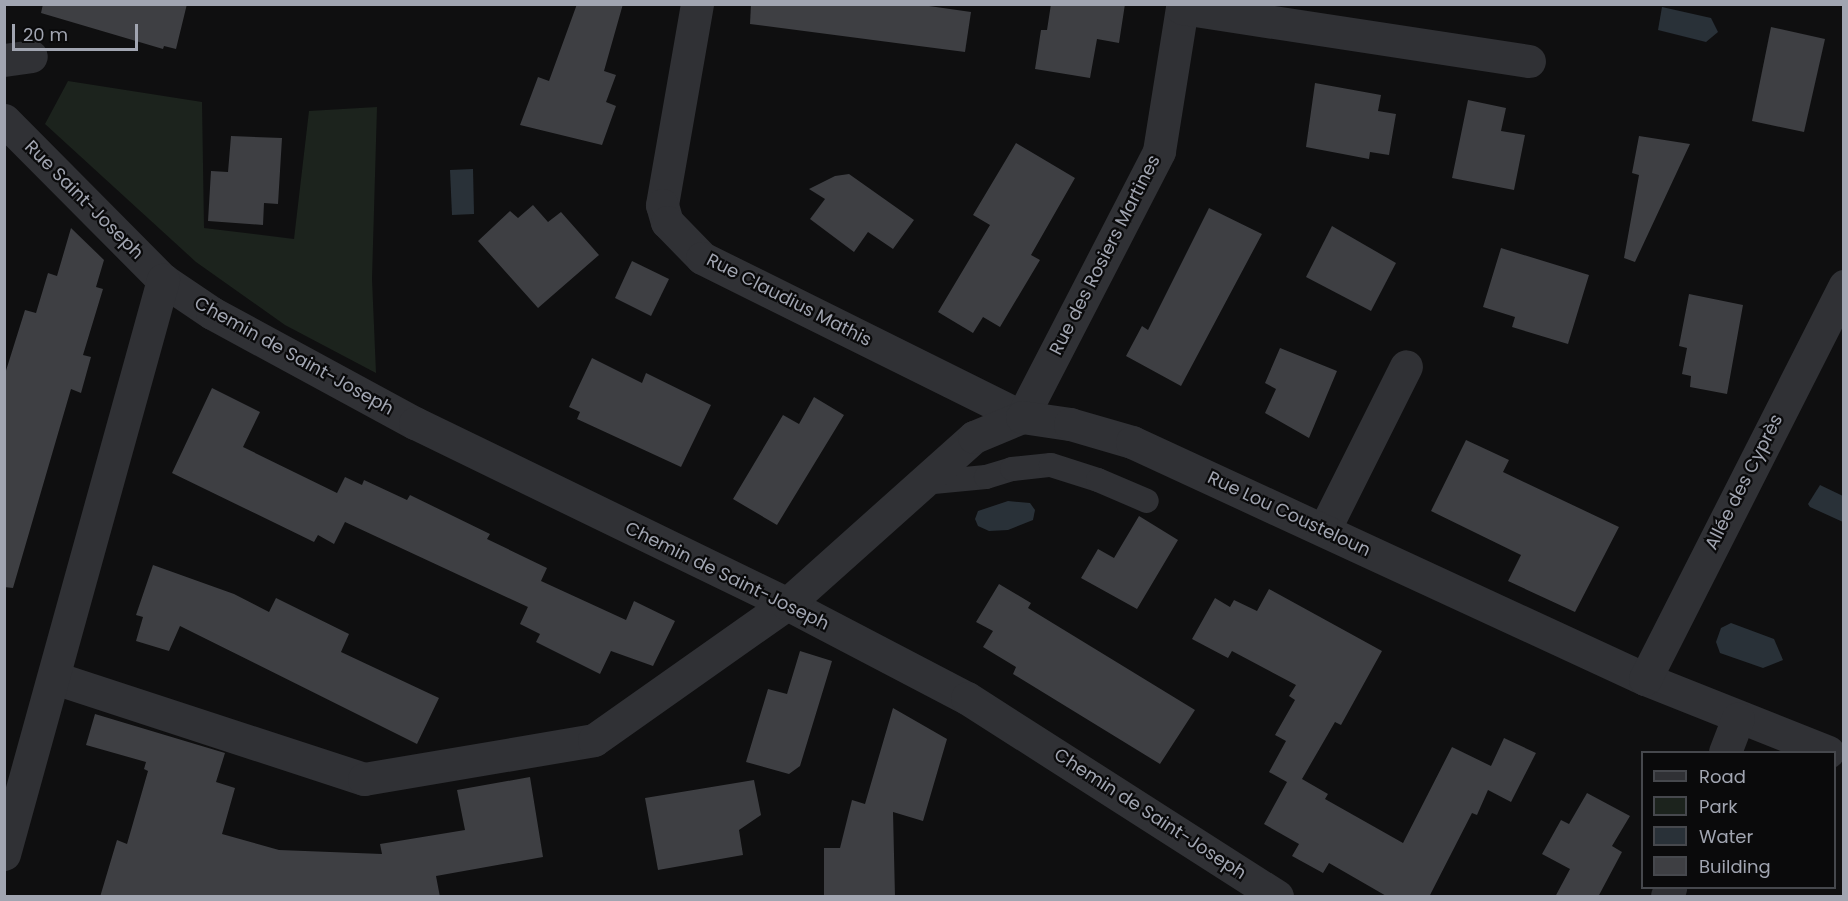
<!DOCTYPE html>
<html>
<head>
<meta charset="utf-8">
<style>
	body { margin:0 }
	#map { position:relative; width:1848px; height:901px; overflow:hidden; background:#0f0f10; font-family:Poppins,sans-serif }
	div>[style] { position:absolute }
	.green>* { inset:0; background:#1c231d }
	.water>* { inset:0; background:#293138 }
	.building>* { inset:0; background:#3e3f43 }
	.service>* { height:24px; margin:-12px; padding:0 12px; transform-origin:12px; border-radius:12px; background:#303135 }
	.minor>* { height:33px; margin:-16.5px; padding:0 16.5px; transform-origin:16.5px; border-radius:16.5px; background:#303135 }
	span { translate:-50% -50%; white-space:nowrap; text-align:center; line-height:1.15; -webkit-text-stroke:4.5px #0a0a0b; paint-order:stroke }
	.street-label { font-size:18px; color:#a1a5b1 }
	.frame { position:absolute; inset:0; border:6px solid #a1a5b1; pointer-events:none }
	.legend { position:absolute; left:1641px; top:751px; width:195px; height:138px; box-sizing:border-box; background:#0a0a0b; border:2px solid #46484d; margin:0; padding:8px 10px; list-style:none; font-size:18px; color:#a1a5b1 }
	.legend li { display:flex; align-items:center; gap:12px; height:30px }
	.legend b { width:30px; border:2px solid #46484d }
	.scale { position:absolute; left:12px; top:24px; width:126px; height:27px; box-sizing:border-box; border:3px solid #a1a5b1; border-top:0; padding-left:8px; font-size:18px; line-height:21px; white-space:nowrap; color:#a1a5b1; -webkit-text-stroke:4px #0a0a0b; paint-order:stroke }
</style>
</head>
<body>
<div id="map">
	<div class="green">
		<div style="clip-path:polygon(68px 81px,202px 102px,204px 228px,294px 239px,309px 111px,377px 107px,372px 279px,376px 373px,285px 325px,196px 262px,45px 124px)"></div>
	</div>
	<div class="water">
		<div style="clip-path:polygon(1662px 7px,1711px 18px,1718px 32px,1706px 42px,1658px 30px)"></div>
		<div style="clip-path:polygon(473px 169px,474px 214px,452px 215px,450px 170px)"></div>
		<div style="clip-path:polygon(1820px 485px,1843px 496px,1843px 522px,1810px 507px,1808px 504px)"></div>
		<div style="clip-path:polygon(1008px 501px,1030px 503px,1035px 510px,1033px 520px,1008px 530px,989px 531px,978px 526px,975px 519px,978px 511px)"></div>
		<div style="clip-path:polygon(1731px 623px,1774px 639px,1783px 660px,1763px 668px,1720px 653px,1716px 642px,1721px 628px)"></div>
	</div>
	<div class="building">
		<div style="clip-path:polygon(43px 4px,187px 4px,176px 49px,164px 46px,163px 49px,41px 13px)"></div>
		<div style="clip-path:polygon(577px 4px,623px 4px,604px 71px,616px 75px,606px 102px,616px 106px,602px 145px,520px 125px,538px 77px,549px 81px)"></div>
		<div style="clip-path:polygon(751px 4px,915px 4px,971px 12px,965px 52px,750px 24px)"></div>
		<div style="clip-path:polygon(1051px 4px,1125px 4px,1119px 43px,1097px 39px,1090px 78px,1035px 69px,1041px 30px,1047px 30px)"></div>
		<div style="clip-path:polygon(1771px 27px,1825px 39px,1804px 132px,1752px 121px)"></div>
		<div style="clip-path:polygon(1315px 83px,1381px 95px,1378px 111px,1396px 114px,1389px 155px,1370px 152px,1369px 159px,1306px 147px)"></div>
		<div style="clip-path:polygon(1468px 100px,1506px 108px,1501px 131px,1525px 135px,1514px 190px,1452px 178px)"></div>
		<div style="clip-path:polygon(231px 136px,282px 138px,278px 204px,264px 203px,263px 225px,208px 221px,211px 171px,228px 172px)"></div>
		<div style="clip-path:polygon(1639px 136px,1690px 144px,1635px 262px,1624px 258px,1639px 175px,1632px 173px)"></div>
		<div style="clip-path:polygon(1016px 143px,1075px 178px,1031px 255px,1040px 260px,1000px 327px,983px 317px,973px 333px,938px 312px,990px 225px,973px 215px)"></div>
		<div style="clip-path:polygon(849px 174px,914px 220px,893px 249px,868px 232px,854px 252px,810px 219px,825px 199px,809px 189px,835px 176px)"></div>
		<div style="clip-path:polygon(533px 205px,548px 222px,561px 212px,599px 255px,538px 308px,478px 241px,510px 211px,518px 218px)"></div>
		<div style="clip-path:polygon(1209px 208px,1262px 234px,1181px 386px,1126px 356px,1142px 326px,1148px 330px)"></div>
		<div style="clip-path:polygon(1332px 226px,1396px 263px,1371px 311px,1306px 277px)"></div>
		<div style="clip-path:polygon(71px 228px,104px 260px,96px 287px,103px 289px,83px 355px,91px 357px,81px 393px,71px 389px,13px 588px,4px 587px,4px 377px,25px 310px,36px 313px,48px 273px,57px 276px)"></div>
		<div style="clip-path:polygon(1501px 248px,1589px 275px,1568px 344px,1512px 327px,1515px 317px,1483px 307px)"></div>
		<div style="clip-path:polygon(632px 261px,669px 279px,651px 316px,615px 298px)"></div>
		<div style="clip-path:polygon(1689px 294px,1743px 305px,1727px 394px,1690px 387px,1691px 376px,1682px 374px,1687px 348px,1679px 346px)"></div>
		<div style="clip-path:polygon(1280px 348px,1337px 371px,1309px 438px,1265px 413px,1276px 389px,1265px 383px)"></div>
		<div style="clip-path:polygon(592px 358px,642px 383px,646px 373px,711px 405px,681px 467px,577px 419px,580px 412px,569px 407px)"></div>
		<div style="clip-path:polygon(212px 388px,260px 412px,243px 447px,337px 493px,345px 477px,362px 485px,364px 480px,407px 500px,410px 495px,490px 534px,487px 539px,547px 568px,541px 581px,626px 620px,634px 601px,675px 621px,653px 666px,611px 651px,600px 674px,536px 642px,540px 634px,520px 624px,539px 583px,528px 607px,345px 522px,334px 544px,318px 535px,314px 542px,172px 473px)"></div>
		<div style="clip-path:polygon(814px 397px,844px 415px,777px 525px,733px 499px,783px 415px,799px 424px)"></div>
		<div style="clip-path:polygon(1466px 440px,1509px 460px,1503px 472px,1619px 527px,1575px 612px,1508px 581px,1521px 555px,1431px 511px)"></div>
		<div style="clip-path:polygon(1139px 516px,1178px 540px,1137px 609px,1081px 578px,1098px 549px,1114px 558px)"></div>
		<div style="clip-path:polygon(153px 565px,234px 594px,269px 612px,276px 598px,349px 634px,341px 652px,439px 698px,417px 744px,180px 626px,169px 651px,136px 641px,143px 617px,136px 615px)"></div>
		<div style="clip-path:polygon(999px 584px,1031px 603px,1028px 608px,1195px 710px,1160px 764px,1013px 674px,1016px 667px,983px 647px,993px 631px,976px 622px)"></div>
		<div style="clip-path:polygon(1269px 589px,1382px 651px,1341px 725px,1335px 722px,1302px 779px,1328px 794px,1325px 799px,1403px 843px,1452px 747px,1491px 766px,1504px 738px,1536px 753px,1511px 802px,1488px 790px,1477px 815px,1472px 813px,1429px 897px,1388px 897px,1329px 863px,1323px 873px,1292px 856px,1299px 844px,1264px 824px,1287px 782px,1269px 772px,1286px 741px,1275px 735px,1295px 700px,1289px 696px,1296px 685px,1232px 651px,1228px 658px,1192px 639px,1215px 598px,1230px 607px,1234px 600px,1257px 611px)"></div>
		<div style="clip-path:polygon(800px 651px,832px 661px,800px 766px,789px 774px,746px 762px,768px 689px,787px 694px)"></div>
		<div style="clip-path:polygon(893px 708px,947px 739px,923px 821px,893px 812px,895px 897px,824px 897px,824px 848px,840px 848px,852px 800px,865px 804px)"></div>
		<div style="clip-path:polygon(95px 714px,225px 753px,216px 782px,235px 788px,222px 834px,279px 850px,382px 854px,380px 844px,465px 830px,457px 790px,530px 777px,543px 857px,436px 876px,440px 897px,100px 897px,117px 840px,127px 844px,148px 771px,144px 769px,146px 762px,86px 745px)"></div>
		<div style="clip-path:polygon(754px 780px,761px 815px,739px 830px,743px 855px,658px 870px,645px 798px)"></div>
		<div style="clip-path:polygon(1587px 793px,1630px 816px,1612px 846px,1622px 852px,1598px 897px,1555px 897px,1570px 869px,1542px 854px,1561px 820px,1569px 824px)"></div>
	</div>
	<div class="service">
		<div style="left:923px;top:483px;width:63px;rotate:-5.4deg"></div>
		<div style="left:986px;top:477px;width:27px;rotate:-17deg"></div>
		<div style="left:1012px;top:469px;width:39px;rotate:-6deg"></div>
		<div style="left:1051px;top:465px;width:49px;rotate:17.7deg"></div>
		<div style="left:1098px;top:480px;width:53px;rotate:23.2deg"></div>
	</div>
	<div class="minor">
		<div style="left:697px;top:4px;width:204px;rotate:99.9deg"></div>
		<div style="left:662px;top:205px;width:18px;rotate:74deg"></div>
		<div style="left:667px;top:222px;width:50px;rotate:45.8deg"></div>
		<div style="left:702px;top:258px;width:357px;rotate:26.4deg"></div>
		<div style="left:1022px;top:417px;width:299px;rotate:-62.7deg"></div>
		<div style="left:1159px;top:151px;width:145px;rotate:-80.9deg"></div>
		<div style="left:1182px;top:8px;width:351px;rotate:8.7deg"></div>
		<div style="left:4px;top:60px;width:27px;rotate:-8deg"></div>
		<div style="left:4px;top:120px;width:226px;rotate:45.2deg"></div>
		<div style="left:163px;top:280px;width:59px;rotate:34deg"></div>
		<div style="left:212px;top:313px;width:231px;rotate:28.5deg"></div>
		<div style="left:415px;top:423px;width:414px;rotate:25.9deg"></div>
		<div style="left:787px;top:604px;width:203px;rotate:27.6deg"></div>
		<div style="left:967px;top:698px;width:368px;rotate:32.6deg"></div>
		<div style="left:1324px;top:530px;width:183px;rotate:-63.4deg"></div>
		<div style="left:55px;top:678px;width:325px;rotate:18.1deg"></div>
		<div style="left:364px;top:779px;width:233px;rotate:-9.6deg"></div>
		<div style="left:594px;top:740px;width:236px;rotate:-35.2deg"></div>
		<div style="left:787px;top:604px;width:251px;rotate:-41.8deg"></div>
		<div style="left:974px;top:437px;width:52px;rotate:-22.6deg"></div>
		<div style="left:1022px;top:417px;width:49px;rotate:8.3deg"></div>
		<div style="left:1070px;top:424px;width:65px;rotate:16.2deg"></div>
		<div style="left:1132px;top:442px;width:565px;rotate:24.8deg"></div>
		<div style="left:1645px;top:679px;width:197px;rotate:21.7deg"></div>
		<div style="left:1645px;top:679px;width:441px;rotate:-63.1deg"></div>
		<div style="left:1725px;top:752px;width:36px;rotate:-69deg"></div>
		<div style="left:4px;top:854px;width:596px;rotate:-74.52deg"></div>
		<div style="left:1667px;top:896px;width:9px;rotate:-69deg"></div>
	</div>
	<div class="street-label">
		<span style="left:84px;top:200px;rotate:45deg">Rue Saint-Joseph</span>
		<span style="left:1105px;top:255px;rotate:-63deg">Rue des Rosiers Martines</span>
		<span style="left:789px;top:300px;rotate:27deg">Rue Claudius Mathis</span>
		<span style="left:294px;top:356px;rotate:29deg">Chemin de Saint-Joseph</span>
		<span style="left:1744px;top:482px;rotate:-63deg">Allée des Cyprès</span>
		<span style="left:1289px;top:514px;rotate:25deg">Rue Lou Cousteloun</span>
		<span style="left:727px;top:576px;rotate:26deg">Chemin de Saint-Joseph</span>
		<span style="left:1150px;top:814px;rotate:33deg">Chemin de Saint-Joseph</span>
	</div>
	<div class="frame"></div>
	<ul class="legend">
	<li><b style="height:8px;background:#303135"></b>Road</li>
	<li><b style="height:16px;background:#1c231d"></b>Park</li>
	<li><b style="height:16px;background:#293138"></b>Water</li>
	<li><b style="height:16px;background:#3e3f43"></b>Building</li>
	</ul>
	<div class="scale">20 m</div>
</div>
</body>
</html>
